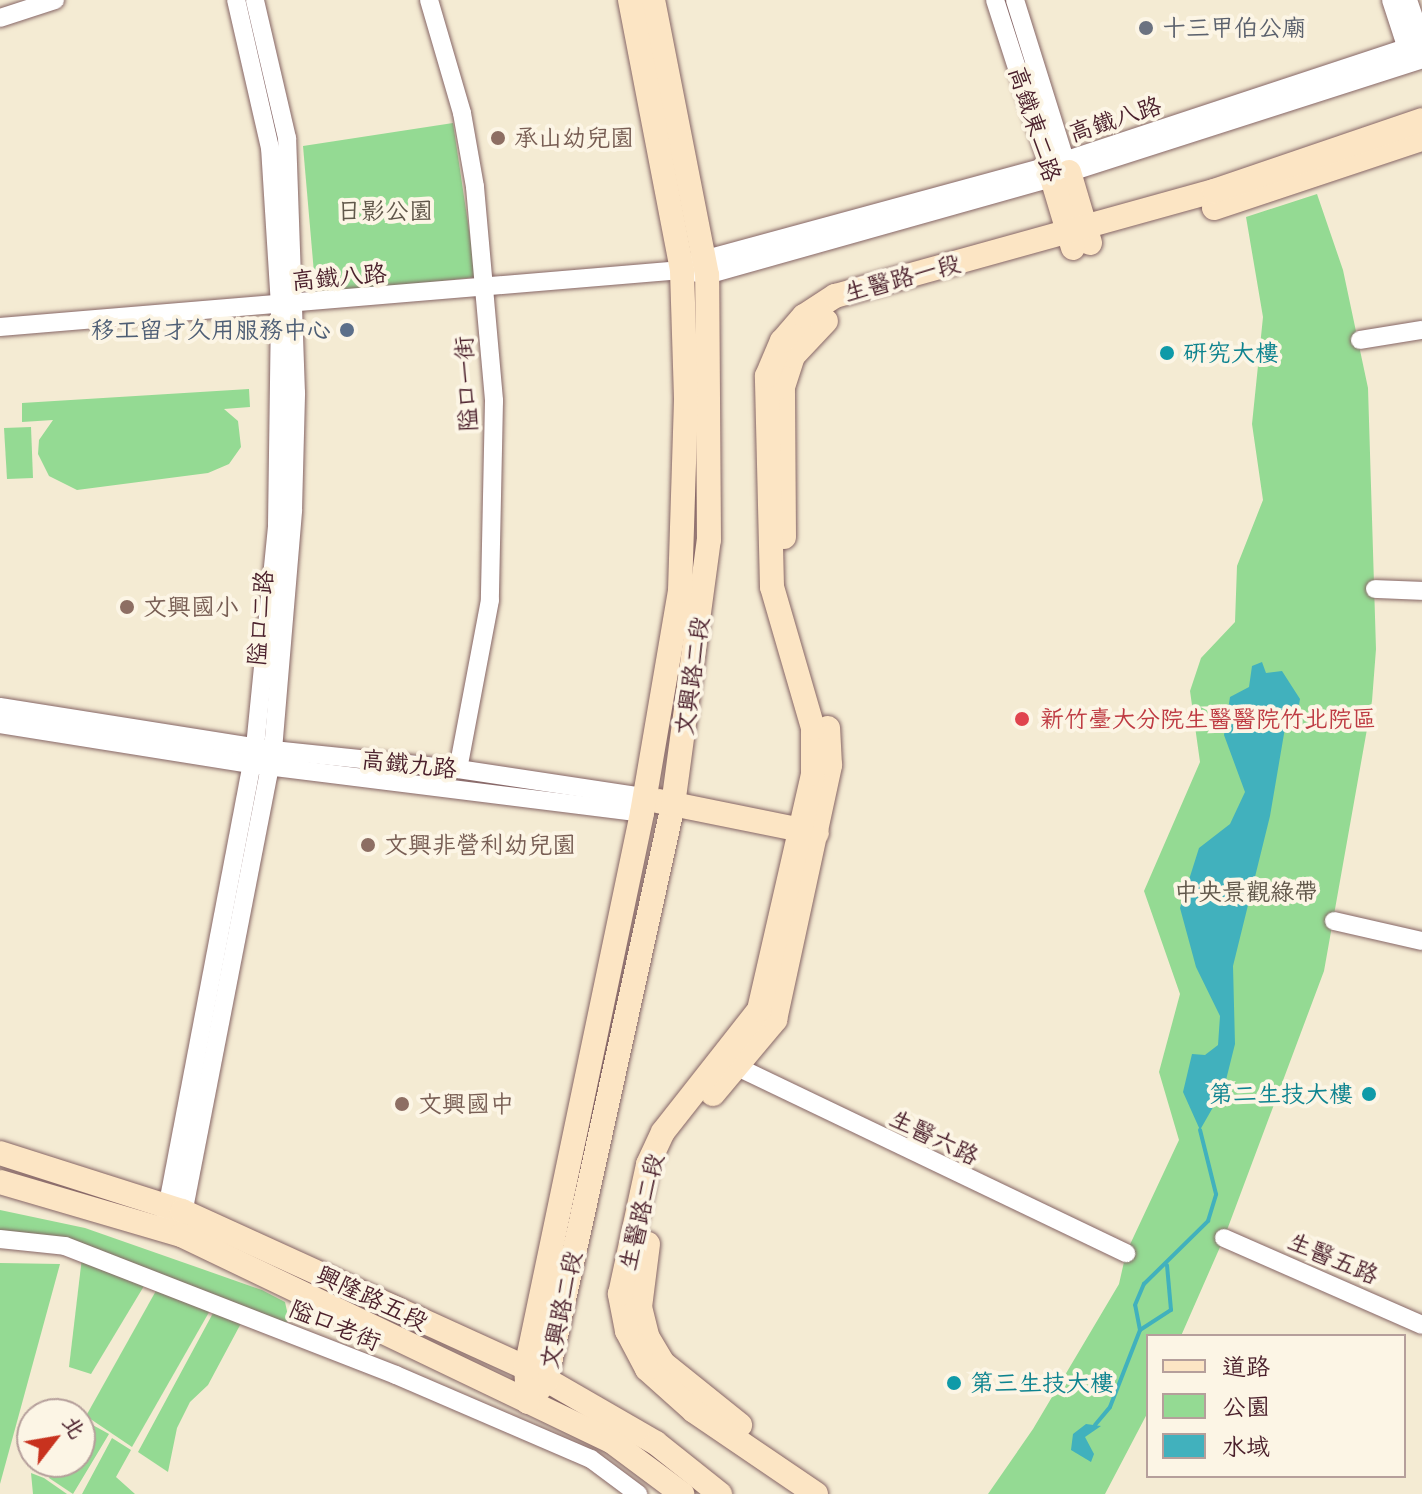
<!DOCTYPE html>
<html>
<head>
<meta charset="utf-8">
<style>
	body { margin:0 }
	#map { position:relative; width:1422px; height:1494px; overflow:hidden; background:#f4ebd3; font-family:"Patrick Hand","LXGW WenKai TC",sans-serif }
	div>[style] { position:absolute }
	.green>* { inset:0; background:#94da93 }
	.water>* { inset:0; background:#41b1bd }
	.stream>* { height:4px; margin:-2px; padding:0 2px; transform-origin:2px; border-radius:2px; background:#41b1bd }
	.roads { filter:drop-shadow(0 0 2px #866666) drop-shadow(0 0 2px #866666) }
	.street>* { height:18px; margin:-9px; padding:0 9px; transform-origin:9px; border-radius:9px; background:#fff }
	.secondary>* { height:24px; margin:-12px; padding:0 12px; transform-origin:12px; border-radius:12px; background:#fce5c4 }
	.dots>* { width:22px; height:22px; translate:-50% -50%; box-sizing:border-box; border:4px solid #fcf5e5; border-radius:50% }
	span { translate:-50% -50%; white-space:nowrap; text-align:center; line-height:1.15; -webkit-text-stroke:8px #fcf5e5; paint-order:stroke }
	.worship-label { font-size:24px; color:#5b616d }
	.left { translate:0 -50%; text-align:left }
	.street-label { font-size:24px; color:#4a1f2b }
	.education-label { font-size:24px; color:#785e54 }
	.park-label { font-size:24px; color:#60574a }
	.service-label { font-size:24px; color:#4e5e75 }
	.right { translate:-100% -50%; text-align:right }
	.culture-label { font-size:24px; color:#0d838f }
	.health-label { font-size:24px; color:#be3a42 }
	.legend { position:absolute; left:1146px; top:1334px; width:260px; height:144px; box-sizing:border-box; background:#fcf5e5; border:2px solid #b59f9b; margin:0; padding:10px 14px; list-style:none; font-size:24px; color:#4a1f2b }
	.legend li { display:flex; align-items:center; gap:16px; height:40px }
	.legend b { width:40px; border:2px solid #b59f9b }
	.north { position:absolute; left:16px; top:1398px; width:80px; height:80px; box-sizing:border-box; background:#fcf5e5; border:2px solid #b59f9b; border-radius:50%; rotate:59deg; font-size:22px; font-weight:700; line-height:32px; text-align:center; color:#4a1f2b }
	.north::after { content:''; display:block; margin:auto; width:28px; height:36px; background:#c8321e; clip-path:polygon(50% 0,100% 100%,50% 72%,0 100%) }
</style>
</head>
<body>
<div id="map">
	<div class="green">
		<div style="clip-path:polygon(453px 123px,476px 277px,316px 296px,303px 146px)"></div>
		<div style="clip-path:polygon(1317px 194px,1343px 270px,1368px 388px,1376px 649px,1372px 701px,1324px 971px,1224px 1238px,1181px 1336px,1148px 1336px,1148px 1412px,1105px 1494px,988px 1494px,1033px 1429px,1119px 1284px,1126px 1253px,1179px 1140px,1159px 1072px,1180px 994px,1144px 891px,1200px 762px,1190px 691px,1201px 658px,1235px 622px,1237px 566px,1263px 500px,1252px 424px,1263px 317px,1246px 217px)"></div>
		<div style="clip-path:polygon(249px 389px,250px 407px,224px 409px,238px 421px,241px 447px,229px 464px,208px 473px,77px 490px,49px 476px,38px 454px,39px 440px,53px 420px,22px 422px,22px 403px)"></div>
		<div style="clip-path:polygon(31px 427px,33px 478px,7px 479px,4px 428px)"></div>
		<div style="clip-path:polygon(0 1210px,85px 1228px,262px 1290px,285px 1302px,289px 1320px,284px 1324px,0 1234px)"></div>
		<div style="clip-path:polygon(83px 1249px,150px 1276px,91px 1374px,69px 1367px)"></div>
		<div style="clip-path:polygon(0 1263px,60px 1264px,0 1484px)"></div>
		<div style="clip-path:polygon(162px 1280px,216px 1300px,132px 1447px,86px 1416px)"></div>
		<div style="clip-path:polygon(219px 1302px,246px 1314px,208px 1385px,190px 1402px,177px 1428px,168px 1472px,138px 1452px)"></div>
		<div style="clip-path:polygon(80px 1418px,109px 1434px,73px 1494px,49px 1478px,57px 1462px,80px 1462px)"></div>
		<div style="clip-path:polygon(112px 1438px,131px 1450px,116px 1477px,135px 1494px,82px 1494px)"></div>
		<div style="clip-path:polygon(31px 1473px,44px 1478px,67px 1494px,33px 1494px)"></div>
	</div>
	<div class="water">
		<div style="clip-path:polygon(1262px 662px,1266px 673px,1282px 671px,1300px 699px,1297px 717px,1285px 728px,1270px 816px,1233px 966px,1235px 1044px,1224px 1088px,1200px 1130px,1183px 1092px,1192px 1054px,1205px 1055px,1218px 1045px,1220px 1016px,1196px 967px,1180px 908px,1199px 848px,1230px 824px,1245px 792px,1224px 735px,1230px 697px,1249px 687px,1252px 666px)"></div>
		<div style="clip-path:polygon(1086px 1424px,1101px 1426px,1085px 1437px,1094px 1454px,1091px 1462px,1071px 1450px,1073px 1434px)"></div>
	</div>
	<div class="stream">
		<div style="left:1140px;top:1330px;width:37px;rotate:-33deg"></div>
		<div style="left:1171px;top:1310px;width:45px;rotate:-95.1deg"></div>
		<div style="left:1095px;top:1425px;width:23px;rotate:-50deg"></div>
		<div style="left:1110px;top:1407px;width:83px;rotate:-68.7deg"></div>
		<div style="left:1140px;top:1330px;width:25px;rotate:-101deg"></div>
		<div style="left:1135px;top:1305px;width:23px;rotate:-67deg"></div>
		<div style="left:1144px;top:1284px;width:90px;rotate:-44.5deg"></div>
		<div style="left:1208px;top:1221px;width:28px;rotate:-73deg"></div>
		<div style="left:1216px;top:1194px;width:66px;rotate:-104deg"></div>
	</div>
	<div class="roads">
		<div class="street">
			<div style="left:429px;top:0;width:118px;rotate:73.7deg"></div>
			<div style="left:462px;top:113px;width:75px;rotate:80deg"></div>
			<div style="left:475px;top:187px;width:215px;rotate:84.9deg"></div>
			<div style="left:494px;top:401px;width:199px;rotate:91.2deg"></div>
			<div style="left:490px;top:600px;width:172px;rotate:100.7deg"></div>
			<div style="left:995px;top:0;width:185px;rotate:72.1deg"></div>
			<div style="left:1015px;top:0;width:177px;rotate:72.6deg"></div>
			<div style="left:1391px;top:0;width:61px;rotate:71.9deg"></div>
			<div style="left:1408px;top:0;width:43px;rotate:71.1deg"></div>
			<div style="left:0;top:18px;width:58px;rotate:-18.1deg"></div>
			<div style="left:695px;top:262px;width:367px;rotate:-15.2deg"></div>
			<div style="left:1049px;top:166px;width:393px;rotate:-18.3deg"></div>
			<div style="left:0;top:327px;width:684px;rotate:-4.78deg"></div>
			<div style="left:682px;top:270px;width:25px;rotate:11deg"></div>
			<div style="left:707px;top:275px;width:358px;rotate:-15.7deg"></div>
			<div style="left:1052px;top:178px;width:389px;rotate:-17.8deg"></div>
			<div style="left:1360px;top:340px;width:63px;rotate:-9.2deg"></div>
			<div style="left:1375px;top:589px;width:47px;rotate:2.4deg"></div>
			<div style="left:0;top:707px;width:276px;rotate:9deg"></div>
			<div style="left:273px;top:750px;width:186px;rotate:5.9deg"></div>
			<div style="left:458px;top:769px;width:187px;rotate:8.6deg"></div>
			<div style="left:0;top:724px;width:254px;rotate:9.1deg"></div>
			<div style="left:251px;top:764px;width:394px;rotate:7.1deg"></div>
			<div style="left:1334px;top:921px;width:90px;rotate:12.8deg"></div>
			<div style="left:725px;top:1061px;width:445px;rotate:25.6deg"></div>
			<div style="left:165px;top:1219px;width:481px;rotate:-79.2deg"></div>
			<div style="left:255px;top:747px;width:223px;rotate:-84.3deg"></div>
			<div style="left:277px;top:525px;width:219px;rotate:-89.2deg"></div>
			<div style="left:280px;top:306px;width:158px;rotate:-93.6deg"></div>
			<div style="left:270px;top:148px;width:152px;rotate:-102.9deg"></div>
			<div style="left:181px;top:1224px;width:483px;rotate:-79deg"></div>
			<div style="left:273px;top:750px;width:241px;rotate:-85.2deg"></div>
			<div style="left:293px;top:510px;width:117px;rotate:-88.5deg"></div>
			<div style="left:296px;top:393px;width:255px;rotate:-92deg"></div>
			<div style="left:287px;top:138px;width:142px;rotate:-103.1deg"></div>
			<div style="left:1224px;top:1238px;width:216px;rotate:23.7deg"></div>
			<div style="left:0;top:1239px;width:65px;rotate:6.1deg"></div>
			<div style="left:65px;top:1246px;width:355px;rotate:21.3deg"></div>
			<div style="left:396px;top:1375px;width:212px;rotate:23.3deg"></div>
			<div style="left:591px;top:1459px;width:59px;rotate:36.7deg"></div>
		</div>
		<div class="secondary">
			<div style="left:1069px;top:172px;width:74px;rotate:73.5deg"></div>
			<div style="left:1052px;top:178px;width:73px;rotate:73.3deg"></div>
			<div style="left:1214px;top:208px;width:219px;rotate:-18.4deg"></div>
			<div style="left:784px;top:537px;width:150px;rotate:-90.4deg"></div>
			<div style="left:783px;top:387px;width:33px;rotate:-72deg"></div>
			<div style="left:793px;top:356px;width:48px;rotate:-46.7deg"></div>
			<div style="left:658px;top:801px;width:162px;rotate:11.4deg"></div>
			<div style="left:713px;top:1094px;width:97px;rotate:-50deg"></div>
			<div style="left:775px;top:1020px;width:261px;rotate:-77.8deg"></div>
			<div style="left:830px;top:765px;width:37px;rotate:-93deg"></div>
			<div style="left:0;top:1153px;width:191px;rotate:17.7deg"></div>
			<div style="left:182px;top:1211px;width:378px;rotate:24.5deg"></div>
			<div style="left:526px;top:1368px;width:150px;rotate:30deg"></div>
			<div style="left:656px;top:1443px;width:82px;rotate:38.6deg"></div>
			<div style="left:0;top:1182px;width:189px;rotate:16.3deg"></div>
			<div style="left:181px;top:1235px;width:477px;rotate:25.6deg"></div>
			<div style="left:611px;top:1441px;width:89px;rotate:36.7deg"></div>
			<div style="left:648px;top:1244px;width:64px;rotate:97.2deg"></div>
			<div style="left:640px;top:1307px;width:32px;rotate:76deg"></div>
			<div style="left:648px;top:1338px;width:29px;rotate:59deg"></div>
			<div style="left:663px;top:1363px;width:99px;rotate:38.8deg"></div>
			<div style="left:528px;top:1402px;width:28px;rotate:-49deg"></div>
			<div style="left:546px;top:1381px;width:590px;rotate:-77.57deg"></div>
			<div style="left:673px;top:805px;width:267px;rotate:-82.3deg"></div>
			<div style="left:709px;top:540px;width:265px;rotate:-90.4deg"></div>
			<div style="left:707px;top:275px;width:280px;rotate:-101.1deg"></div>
			<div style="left:528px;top:1402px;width:34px;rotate:-93deg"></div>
			<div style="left:526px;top:1368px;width:567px;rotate:-78.19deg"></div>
			<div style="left:642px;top:813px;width:225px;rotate:-80.3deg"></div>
			<div style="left:680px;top:591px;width:193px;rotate:-88.2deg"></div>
			<div style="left:686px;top:398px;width:128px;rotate:-91.8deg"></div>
			<div style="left:682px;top:270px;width:275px;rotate:-100.9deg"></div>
			<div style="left:816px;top:1494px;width:148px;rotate:-145.8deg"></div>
			<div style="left:694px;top:1411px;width:63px;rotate:-138.2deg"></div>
			<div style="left:647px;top:1369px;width:43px;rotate:-117.8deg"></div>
			<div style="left:627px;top:1331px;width:38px;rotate:-101deg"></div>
			<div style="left:620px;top:1294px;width:133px;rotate:-77.8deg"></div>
			<div style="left:648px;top:1164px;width:35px;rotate:-65deg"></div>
			<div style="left:663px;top:1132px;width:155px;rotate:-51.8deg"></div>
			<div style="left:759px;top:1010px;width:242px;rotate:-77.1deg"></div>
			<div style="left:813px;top:774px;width:46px;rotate:-90deg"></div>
			<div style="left:813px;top:728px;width:147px;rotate:-106.2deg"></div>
			<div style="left:772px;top:587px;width:211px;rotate:-91.4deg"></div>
			<div style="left:767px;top:376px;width:38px;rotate:-67deg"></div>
			<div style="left:782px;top:341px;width:33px;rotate:-49deg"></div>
			<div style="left:804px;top:316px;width:37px;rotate:-33deg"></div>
			<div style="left:835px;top:296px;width:393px;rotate:-15.5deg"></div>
			<div style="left:1214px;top:191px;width:220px;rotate:-18.8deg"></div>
		</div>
	</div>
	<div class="dots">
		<div style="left:1146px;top:28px;background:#6b7280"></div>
		<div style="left:498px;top:138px;background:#8d6e63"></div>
		<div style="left:347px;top:330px;background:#5c6f8a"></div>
		<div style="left:1167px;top:353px;background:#0f9aa8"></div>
		<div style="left:127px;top:607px;background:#8d6e63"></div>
		<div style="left:1022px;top:719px;background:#e0444e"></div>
		<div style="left:368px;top:845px;background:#8d6e63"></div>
		<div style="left:1369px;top:1094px;background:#0f9aa8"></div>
		<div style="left:402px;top:1104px;background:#8d6e63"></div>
		<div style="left:954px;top:1383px;background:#0f9aa8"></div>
	</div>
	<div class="worship-label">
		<span class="left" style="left:1162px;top:28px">十三甲伯公廟</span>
	</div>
	<div class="street-label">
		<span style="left:1115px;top:119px;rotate:-18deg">高鐵八路</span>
		<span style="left:1035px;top:124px;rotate:72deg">高鐵東二路</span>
		<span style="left:339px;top:277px;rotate:-5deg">高鐵八路</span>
		<span style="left:902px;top:278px;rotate:-15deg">生醫路一段</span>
		<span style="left:466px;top:384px;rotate:-93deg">隘口一街</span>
		<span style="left:260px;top:618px;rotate:-85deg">隘口二路</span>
		<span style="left:692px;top:676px;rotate:-82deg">文興路二段</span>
		<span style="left:409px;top:764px;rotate:6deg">高鐵九路</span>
		<span style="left:934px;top:1137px;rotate:26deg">生醫六路</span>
		<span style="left:641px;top:1212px;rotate:-76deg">生醫路二段</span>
		<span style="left:1333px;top:1258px;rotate:23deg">生醫五路</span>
		<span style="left:372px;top:1298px;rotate:25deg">興隆路五段</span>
		<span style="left:561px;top:1310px;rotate:-78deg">文興路二段</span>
		<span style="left:335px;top:1325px;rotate:22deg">隘口老街</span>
	</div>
	<div class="education-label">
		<span class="left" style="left:514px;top:138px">承山幼兒園</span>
		<span class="left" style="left:143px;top:607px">文興國小</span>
		<span class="left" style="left:384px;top:845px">文興非營利幼兒園</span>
		<span class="left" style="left:418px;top:1104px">文興國中</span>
	</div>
	<div class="park-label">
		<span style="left:385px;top:211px">日影公園</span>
		<span style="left:1246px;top:892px">中央景觀綠帶</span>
	</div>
	<div class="service-label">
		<span class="right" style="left:331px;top:330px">移工留才久用服務中心</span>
	</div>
	<div class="culture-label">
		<span class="left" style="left:1183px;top:353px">研究大樓</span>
		<span class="right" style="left:1353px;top:1094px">第二生技大樓</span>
		<span class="left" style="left:970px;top:1383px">第三生技大樓</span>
	</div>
	<div class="health-label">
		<span class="left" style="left:1040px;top:719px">新竹臺大分院生醫醫院竹北院區</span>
	</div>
	<ul class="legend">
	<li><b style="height:10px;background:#fce5c4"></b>道路</li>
	<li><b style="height:22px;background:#94da93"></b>公園</li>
	<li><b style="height:22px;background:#41b1bd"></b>水域</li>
	</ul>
	<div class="north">北</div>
</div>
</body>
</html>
